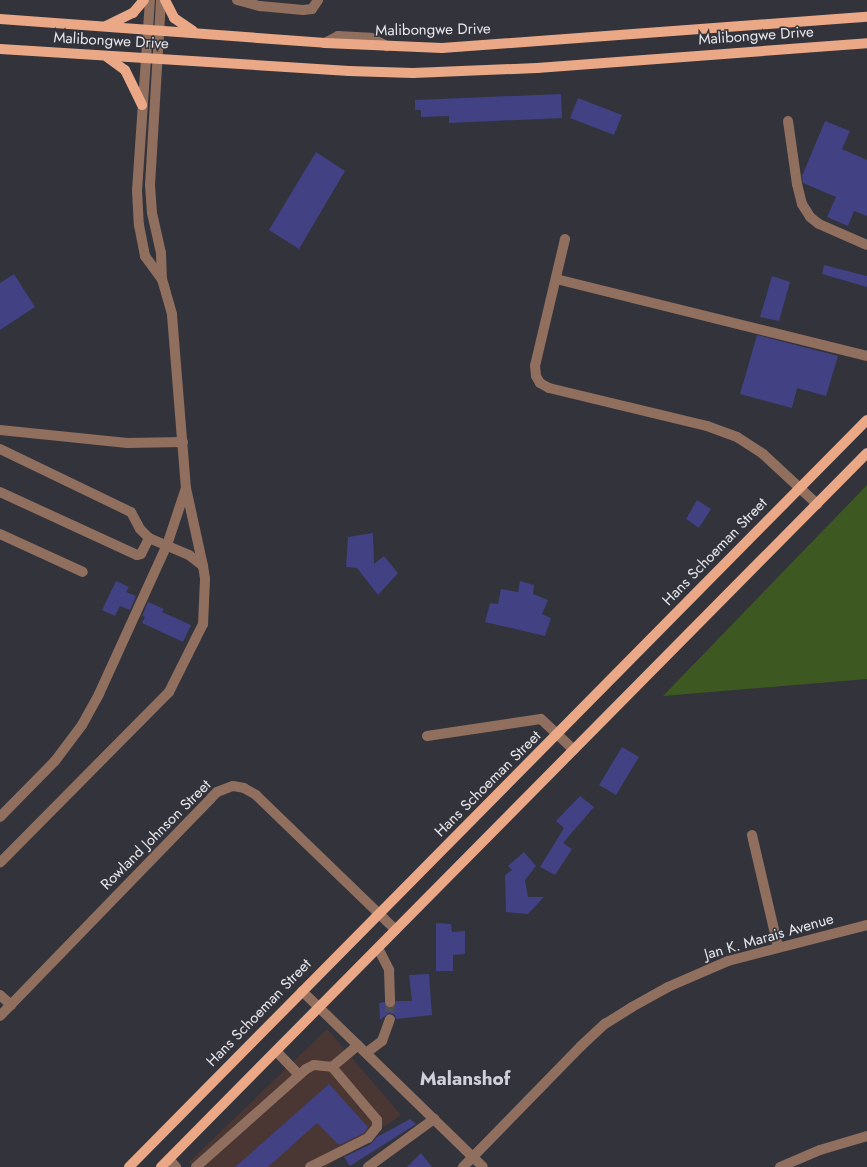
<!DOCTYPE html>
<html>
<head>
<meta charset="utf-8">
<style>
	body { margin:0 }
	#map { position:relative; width:867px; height:1167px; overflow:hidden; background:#32333b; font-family:Jost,sans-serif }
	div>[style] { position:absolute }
	.commercial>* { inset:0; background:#4a3632 }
	.green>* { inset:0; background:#3d5820 }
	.building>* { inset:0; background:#414183 }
	.minor-tunnel>* { height:10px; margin-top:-5px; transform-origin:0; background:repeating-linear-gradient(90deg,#4d4e56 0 10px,transparent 0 15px) }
	.minor>* { height:10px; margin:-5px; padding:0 5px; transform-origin:5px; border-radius:5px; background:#906f5f }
	.major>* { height:10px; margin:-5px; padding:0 5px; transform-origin:5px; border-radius:5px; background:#eba887 }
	span { translate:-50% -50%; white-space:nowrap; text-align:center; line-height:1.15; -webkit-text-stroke:3px #32333b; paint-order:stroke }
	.street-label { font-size:15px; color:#e8e8ed }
	.district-label { font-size:19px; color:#cfd0da; font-weight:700 }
</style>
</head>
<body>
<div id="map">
	<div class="commercial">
		<div style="clip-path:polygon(327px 1029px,401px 1115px,326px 1167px,192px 1167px,189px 1162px)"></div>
	</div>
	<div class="green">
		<div style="clip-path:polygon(867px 485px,867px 679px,663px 696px)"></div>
	</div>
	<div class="building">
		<div style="clip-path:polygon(561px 94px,562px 118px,449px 123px,449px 116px,421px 117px,421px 110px,415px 110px,415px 100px)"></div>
		<div style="clip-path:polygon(578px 98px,622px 115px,614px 135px,570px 118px)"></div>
		<div style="clip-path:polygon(825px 121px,850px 131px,842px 149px,867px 160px,867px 216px,854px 211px,848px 226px,827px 217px,836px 197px,803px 183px,802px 176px)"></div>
		<div style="clip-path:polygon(316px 152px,345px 171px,299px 249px,269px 230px)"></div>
		<div style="clip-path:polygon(824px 265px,867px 276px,867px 287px,822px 274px)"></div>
		<div style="clip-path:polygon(14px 274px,35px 307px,0 330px,0 283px)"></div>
		<div style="clip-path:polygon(772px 276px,790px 282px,779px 321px,760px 317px)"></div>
		<div style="clip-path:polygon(757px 335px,838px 356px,826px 396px,797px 388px,792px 408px,740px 394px)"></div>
		<div style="clip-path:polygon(697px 500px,711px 509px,699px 528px,686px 519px)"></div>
		<div style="clip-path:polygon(373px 533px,374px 564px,384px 556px,398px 573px,378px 595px,357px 568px,346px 567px,348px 537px)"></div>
		<div style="clip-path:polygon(116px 581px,129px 587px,126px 592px,136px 596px,130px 610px,120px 606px,115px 616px,102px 610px)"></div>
		<div style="clip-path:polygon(520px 581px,534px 585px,533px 594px,548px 600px,542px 614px,551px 618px,545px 636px,485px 622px,490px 603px,498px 604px,501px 589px,518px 592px)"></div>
		<div style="clip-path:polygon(148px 602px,164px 609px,162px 612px,191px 625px,183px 642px,142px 623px,145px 617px,142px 616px)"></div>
		<div style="clip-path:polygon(622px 747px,639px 757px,616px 795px,599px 785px)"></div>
		<div style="clip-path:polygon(580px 796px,594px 807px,563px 843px,572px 849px,555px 875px,540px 867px,564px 828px,556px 821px)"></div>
		<div style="clip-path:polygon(524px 852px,536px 866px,525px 880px,528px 897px,544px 897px,528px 914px,506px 912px,505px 875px,512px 870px,508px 866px)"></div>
		<div style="clip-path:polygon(436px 923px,451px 924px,452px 932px,465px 931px,465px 954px,453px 955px,453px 971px,436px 971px)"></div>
		<div style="clip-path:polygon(429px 974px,432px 1015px,396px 1019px,395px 1015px,389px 1013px,380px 1020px,379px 1003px,384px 1002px,391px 1008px,396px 1001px,412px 1001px,409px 975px)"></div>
		<div style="clip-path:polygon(329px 1084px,368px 1127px,364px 1133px,339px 1145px,317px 1123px,268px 1167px,235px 1167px)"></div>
		<div style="clip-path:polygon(410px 1119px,416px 1124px,350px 1166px,344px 1157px,371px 1144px,377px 1137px)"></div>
		<div style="clip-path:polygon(421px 1153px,432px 1167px,407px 1167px)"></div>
	</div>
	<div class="minor-tunnel">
		<div style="left:390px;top:1002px;width:17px;rotate:90deg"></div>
	</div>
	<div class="minor">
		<div style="left:150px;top:0;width:190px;rotate:93.9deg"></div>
		<div style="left:137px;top:190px;width:35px;rotate:87deg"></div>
		<div style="left:139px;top:225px;width:32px;rotate:79deg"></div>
		<div style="left:145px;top:256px;width:29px;rotate:54deg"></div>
		<div style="left:161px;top:0;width:185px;rotate:93.4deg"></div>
		<div style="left:150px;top:185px;width:28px;rotate:86deg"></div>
		<div style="left:152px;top:213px;width:41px;rotate:77.3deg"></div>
		<div style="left:161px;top:253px;width:26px;rotate:88deg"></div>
		<div style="left:162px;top:279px;width:37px;rotate:74deg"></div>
		<div style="left:172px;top:315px;width:174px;rotate:85.4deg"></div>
		<div style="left:186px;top:488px;width:80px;rotate:77.7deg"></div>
		<div style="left:237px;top:0;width:24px;rotate:15deg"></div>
		<div style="left:260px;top:6px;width:43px;rotate:5.3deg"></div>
		<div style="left:303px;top:10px;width:9px;rotate:-6deg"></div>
		<div style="left:312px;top:9px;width:11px;rotate:-56deg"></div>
		<div style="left:325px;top:43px;width:15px;rotate:-28deg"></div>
		<div style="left:338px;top:36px;width:33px;rotate:3deg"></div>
		<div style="left:371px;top:38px;width:18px;rotate:27deg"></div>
		<div style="left:788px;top:121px;width:64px;rotate:81.9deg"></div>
		<div style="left:797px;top:184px;width:21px;rotate:76deg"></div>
		<div style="left:802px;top:204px;width:15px;rotate:58deg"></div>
		<div style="left:810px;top:217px;width:11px;rotate:38deg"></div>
		<div style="left:819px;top:224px;width:52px;rotate:23.6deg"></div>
		<div style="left:565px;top:239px;width:130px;rotate:103.3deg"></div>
		<div style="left:535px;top:366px;width:10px;rotate:84deg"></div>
		<div style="left:536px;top:376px;width:8px;rotate:60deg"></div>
		<div style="left:540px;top:383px;width:10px;rotate:29deg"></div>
		<div style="left:549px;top:388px;width:163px;rotate:13.5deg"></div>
		<div style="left:707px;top:426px;width:32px;rotate:20deg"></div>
		<div style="left:737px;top:437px;width:31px;rotate:33deg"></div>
		<div style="left:763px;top:454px;width:74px;rotate:42.8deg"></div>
		<div style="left:556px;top:279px;width:320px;rotate:13.9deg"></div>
		<div style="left:0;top:430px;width:128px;rotate:5.8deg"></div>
		<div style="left:127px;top:443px;width:56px;rotate:-1deg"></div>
		<div style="left:0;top:449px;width:145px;rotate:25.7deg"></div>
		<div style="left:131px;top:512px;width:19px;rotate:62deg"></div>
		<div style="left:140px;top:529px;width:13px;rotate:45deg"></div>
		<div style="left:149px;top:538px;width:43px;rotate:23deg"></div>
		<div style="left:189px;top:555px;width:18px;rotate:38deg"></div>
		<div style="left:203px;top:566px;width:13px;rotate:81deg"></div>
		<div style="left:205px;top:579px;width:45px;rotate:92.5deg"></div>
		<div style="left:203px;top:624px;width:76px;rotate:116.6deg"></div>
		<div style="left:169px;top:692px;width:240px;rotate:134.7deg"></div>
		<div style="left:0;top:492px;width:151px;rotate:24.7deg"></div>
		<div style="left:137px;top:555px;width:4px;rotate:-14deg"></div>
		<div style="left:141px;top:554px;width:18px;rotate:-63deg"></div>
		<div style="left:0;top:534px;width:91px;rotate:24.6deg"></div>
		<div style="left:427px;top:736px;width:115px;rotate:-8.5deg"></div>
		<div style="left:541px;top:719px;width:45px;rotate:43.2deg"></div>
		<div style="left:0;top:817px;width:78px;rotate:-45.5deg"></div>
		<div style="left:55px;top:761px;width:45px;rotate:-53.1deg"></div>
		<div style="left:82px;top:725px;width:35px;rotate:-61deg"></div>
		<div style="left:99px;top:694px;width:164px;rotate:-65.5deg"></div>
		<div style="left:167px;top:545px;width:60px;rotate:-71.6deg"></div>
		<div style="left:752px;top:835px;width:115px;rotate:76.9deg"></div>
		<div style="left:378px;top:948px;width:25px;rotate:63deg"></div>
		<div style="left:389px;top:970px;width:32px;rotate:88deg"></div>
		<div style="left:302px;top:991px;width:252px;rotate:44.2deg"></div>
		<div style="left:0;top:995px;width:15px;rotate:42deg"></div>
		<div style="left:0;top:1016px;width:303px;rotate:-45.9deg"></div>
		<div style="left:211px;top:798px;width:8px;rotate:-45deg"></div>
		<div style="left:217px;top:792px;width:17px;rotate:-21deg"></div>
		<div style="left:233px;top:786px;width:11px;rotate:10deg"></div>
		<div style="left:244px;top:788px;width:14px;rotate:30deg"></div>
		<div style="left:256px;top:795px;width:194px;rotate:44deg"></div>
		<div style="left:276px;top:1051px;width:33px;rotate:46deg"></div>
		<div style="left:366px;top:1053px;width:20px;rotate:-37deg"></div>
		<div style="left:382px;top:1041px;width:23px;rotate:-70deg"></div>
		<div style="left:169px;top:1159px;width:11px;rotate:49deg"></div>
		<div style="left:196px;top:1167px;width:147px;rotate:-41.7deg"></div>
		<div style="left:306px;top:1069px;width:9px;rotate:-27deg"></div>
		<div style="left:314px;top:1065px;width:18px;rotate:6deg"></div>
		<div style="left:310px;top:1167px;width:65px;rotate:-26.6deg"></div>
		<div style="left:368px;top:1138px;width:14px;rotate:-51deg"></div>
		<div style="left:377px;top:1127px;width:7px;rotate:-90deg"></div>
		<div style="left:377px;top:1120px;width:70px;rotate:-130.3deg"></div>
		<div style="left:332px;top:1067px;width:34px;rotate:-40deg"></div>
		<div style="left:368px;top:1167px;width:82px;rotate:-36deg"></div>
		<div style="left:463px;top:1167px;width:169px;rotate:-45.7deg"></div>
		<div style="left:581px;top:1046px;width:33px;rotate:-43deg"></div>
		<div style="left:605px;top:1024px;width:32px;rotate:-32deg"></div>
		<div style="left:632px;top:1007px;width:41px;rotate:-29.1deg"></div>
		<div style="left:668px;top:987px;width:65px;rotate:-23.4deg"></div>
		<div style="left:728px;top:961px;width:144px;rotate:-14.5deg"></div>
		<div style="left:780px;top:1167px;width:43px;rotate:-23deg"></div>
		<div style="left:820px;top:1150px;width:49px;rotate:-16.6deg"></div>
	</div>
	<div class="major">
		<div style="left:165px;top:0;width:20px;rotate:63deg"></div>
		<div style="left:174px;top:18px;width:23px;rotate:34deg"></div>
		<div style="left:0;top:19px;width:326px;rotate:4.2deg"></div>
		<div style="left:325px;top:43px;width:117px;rotate:2.4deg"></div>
		<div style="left:442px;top:48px;width:426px;rotate:-4.2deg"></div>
		<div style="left:106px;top:26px;width:30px;rotate:-26deg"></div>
		<div style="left:133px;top:13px;width:17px;rotate:-50deg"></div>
		<div style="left:0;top:49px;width:350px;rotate:3.6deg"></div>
		<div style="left:349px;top:71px;width:64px;rotate:1.8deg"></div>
		<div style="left:413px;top:73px;width:124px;rotate:-2.3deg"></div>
		<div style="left:537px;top:68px;width:331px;rotate:-4.3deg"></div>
		<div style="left:107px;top:57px;width:22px;rotate:36deg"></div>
		<div style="left:125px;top:70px;width:39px;rotate:64deg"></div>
		<div style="left:129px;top:1167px;width:1050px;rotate:-45.35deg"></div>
		<div style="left:161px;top:1167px;width:1004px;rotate:-45.32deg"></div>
	</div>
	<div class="street-label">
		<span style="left:433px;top:30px;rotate:-1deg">Malibongwe Drive</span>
		<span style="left:756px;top:36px;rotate:-4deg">Malibongwe Drive</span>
		<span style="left:111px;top:41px;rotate:3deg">Malibongwe Drive</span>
		<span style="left:715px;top:552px;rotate:-46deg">Hans Schoeman Street</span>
		<span style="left:488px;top:784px;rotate:-45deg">Hans Schoeman Street</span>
		<span style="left:156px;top:835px;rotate:-45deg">Rowland Johnson Street</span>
		<span style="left:769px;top:937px;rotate:-16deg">Jan K. Marais Avenue</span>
		<span style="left:259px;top:1013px;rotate:-46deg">Hans Schoeman Street</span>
	</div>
	<div class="district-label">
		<span style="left:465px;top:1079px">Malanshof</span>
	</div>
</div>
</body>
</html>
